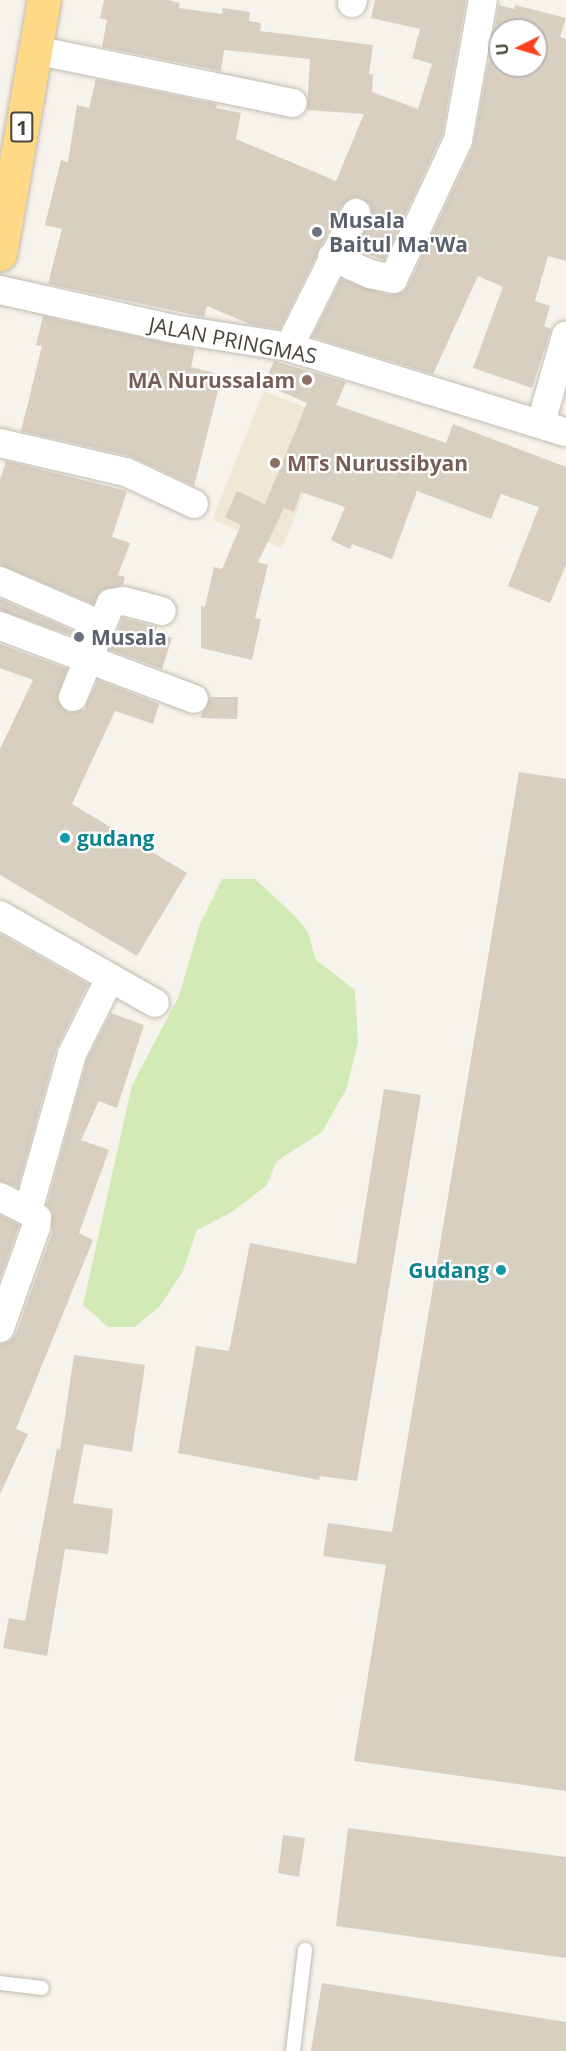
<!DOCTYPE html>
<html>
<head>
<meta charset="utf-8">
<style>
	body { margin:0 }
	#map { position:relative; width:566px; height:2051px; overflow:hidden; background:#f6f3ec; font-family:"Open Sans",sans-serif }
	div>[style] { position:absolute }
	.education>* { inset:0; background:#efe8d6 }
	.green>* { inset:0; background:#d2eab5 }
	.building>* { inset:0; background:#d8cfc1 }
	.roads { filter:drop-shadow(0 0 2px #c2bbae) drop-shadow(0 0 2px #c2bbae) }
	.service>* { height:14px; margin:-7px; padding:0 7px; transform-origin:7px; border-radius:7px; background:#fff }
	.minor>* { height:28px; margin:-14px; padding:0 14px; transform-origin:14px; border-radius:14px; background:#fff }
	.trunk>* { height:33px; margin:-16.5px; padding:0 16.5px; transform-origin:16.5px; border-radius:16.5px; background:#ffd985 }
	.dots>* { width:16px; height:16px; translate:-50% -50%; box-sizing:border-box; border:3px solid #fff; border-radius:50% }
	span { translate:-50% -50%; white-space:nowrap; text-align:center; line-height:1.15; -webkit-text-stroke:4.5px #fff; paint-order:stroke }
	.shield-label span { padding:2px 4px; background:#fff; border:2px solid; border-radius:4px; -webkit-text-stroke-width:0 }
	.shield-label { font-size:20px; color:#4b4439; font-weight:700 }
	.worship-label { font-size:21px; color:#5b616d; font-weight:700 }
	.left { translate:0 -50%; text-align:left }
	.street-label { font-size:21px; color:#4b4439 }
	.education-label { font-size:21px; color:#785e54; font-weight:700 }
	.right { translate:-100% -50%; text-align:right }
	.culture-label { font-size:21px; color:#0d838f; font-weight:700 }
	.north { position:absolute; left:488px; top:18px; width:60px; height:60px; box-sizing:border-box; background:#fff; border:2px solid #b7b4b0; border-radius:50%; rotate:265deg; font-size:16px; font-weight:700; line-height:24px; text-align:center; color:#4b4439 }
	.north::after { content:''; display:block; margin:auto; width:21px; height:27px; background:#fc3f1d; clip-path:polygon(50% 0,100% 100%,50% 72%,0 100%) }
</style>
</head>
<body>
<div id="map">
	<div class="education">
		<div style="clip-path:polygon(264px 391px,334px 419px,282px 548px,212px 520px)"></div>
	</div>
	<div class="green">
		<div style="clip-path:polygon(222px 879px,255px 879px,295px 916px,308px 932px,316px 960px,355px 990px,358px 1043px,346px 1090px,322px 1132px,277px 1161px,266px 1186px,232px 1212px,197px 1230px,183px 1271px,160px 1306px,135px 1327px,108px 1327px,83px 1305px,132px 1085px,179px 996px,200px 924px)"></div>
	</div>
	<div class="building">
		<div style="clip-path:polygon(104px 0,168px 0,180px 3px,179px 8px,222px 14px,223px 8px,250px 12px,249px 21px,261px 23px,260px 31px,373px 45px,369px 74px,373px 74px,372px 92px,418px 109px,432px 64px,412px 58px,420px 29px,371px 18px,375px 0,466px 0,442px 135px,384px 260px,356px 250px,372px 213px,369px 203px,354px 197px,341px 206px,280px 329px,252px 325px,207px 306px,204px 317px,48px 284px,62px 229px,45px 225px,61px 160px,68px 162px,77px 105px,89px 108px,96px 79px,217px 104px,216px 108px,241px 113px,236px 139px,336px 181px,364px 114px,307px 110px,310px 59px,224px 50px,221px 71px,102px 47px,107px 20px,100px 18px)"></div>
		<div style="clip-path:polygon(evenodd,499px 5px,514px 9px,515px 5px,566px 18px,560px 37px,566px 39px,566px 261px,548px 256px,535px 301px,550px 306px,544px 326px,551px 329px,532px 388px,473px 368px,503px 287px,478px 276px,433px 374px,312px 337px,341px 279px,389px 295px,403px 292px,408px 286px,473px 147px,499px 5px,500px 30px,536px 30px,536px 66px,500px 66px,500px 30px)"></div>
		<div style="clip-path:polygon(43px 316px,195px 349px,191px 367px,222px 375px,194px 486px,130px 456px,21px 431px,42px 346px,36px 345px)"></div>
		<div style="clip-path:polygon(274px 361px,346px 382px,336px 405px,446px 443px,453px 424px,566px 467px,566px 565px,550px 603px,508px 586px,539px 507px,501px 494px,491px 519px,417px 491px,392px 559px,352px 544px,350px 549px,331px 540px,345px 507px,301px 492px,294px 512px,284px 508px,258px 562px,268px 565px,255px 618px,261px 619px,252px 660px,201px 648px,201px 606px,205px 607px,214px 567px,222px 569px,241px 525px,225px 517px,237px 491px,265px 504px,307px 403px,264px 384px)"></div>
		<div style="clip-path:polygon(6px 461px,127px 491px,112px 537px,130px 543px,118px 575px,125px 577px,123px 585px,101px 590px,93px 604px,0 565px,0 480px)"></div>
		<div style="clip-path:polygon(0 599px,81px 634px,79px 638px,0 610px)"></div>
		<div style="clip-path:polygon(123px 618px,157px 627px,155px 632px,172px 638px,162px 669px,110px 650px)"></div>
		<div style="clip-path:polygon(0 644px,67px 669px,57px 699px,67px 712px,84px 710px,98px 680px,159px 704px,153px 724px,115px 711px,72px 804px,187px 873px,137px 956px,0 875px,0 749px,33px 680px,0 668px)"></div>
		<div style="clip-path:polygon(210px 697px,238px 697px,237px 719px,200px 718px)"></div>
		<div style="clip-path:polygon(519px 772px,566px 779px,566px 1791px,354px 1761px,386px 1565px,323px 1556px,328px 1523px,392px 1532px)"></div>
		<div style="clip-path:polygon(0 934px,88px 984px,56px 1049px,18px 1187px,0 1181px)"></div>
		<div style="clip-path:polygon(111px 1013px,144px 1025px,117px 1108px,99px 1101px,81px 1140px,109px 1150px,79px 1233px,93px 1240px,16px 1429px,28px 1434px,0 1494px,0 1344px,10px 1341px,16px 1334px,52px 1233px,52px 1212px,47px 1205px,87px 1060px)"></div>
		<div style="clip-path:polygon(384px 1089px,421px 1095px,357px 1481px,320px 1476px,319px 1480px,178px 1453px,196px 1346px,229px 1351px,250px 1243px,356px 1264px)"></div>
		<div style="clip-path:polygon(0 1215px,19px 1225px,0 1279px)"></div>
		<div style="clip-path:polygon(74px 1355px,145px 1365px,132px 1452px,84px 1444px,73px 1503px,113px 1509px,108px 1554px,65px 1549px,47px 1656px,3px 1648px,9px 1618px,25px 1621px,57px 1448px,60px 1450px)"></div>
		<div style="clip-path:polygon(348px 1828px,566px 1857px,566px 1958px,336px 1926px)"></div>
		<div style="clip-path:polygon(283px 1835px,305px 1838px,299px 1877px,278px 1873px)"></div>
		<div style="clip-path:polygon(322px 1983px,566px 2022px,566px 2051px,311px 2051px)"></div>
	</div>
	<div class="roads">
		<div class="service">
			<div style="left:0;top:1983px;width:42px;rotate:6.8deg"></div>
			<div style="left:293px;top:2051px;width:102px;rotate:-83.2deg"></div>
		</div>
		<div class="minor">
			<div style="left:352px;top:3px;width:3px;rotate:-72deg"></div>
			<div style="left:35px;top:50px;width:263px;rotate:11.6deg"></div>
			<div style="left:332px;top:257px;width:42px;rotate:24.1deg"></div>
			<div style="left:370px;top:274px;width:24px;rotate:12deg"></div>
			<div style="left:393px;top:279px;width:153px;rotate:-64.9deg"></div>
			<div style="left:458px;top:140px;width:142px;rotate:-79.9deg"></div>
			<div style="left:0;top:290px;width:178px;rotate:12.6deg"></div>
			<div style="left:174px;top:329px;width:116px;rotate:8.9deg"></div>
			<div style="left:289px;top:347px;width:290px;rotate:17.1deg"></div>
			<div style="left:289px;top:347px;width:150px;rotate:-63.4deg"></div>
			<div style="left:541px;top:423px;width:91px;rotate:-74.1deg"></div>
			<div style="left:0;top:443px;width:129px;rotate:13deg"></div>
			<div style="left:126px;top:472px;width:75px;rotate:25.2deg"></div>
			<div style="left:0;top:581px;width:110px;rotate:23.5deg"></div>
			<div style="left:0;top:626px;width:207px;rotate:20.6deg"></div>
			<div style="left:73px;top:697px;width:101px;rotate:-68deg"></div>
			<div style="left:111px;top:603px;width:13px;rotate:-9deg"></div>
			<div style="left:124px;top:601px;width:39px;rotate:15deg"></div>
			<div style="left:0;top:915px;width:178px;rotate:29.6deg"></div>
			<div style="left:0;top:1197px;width:31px;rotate:27deg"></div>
			<div style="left:0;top:1328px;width:107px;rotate:-70.4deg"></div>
			<div style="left:36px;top:1227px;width:9px;rotate:-84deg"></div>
			<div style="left:37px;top:1218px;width:11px;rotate:-142deg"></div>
			<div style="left:28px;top:1211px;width:163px;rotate:-74.3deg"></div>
			<div style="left:72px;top:1054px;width:85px;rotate:-63.4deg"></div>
		</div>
		<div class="trunk">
			<div style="left:0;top:254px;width:258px;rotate:-80.2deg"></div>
		</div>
	</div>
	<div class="dots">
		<div style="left:317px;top:232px;background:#6b7280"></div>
		<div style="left:307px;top:380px;background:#8d6e63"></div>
		<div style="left:275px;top:463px;background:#8d6e63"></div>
		<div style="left:79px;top:637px;background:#6b7280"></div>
		<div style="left:65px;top:838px;background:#0f9aa8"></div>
		<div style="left:501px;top:1270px;background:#0f9aa8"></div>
	</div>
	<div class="shield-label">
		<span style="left:22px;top:127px">1</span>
	</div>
	<div class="worship-label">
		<span class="left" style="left:329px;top:232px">Musala<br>Baitul Ma'Wa</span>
		<span class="left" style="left:91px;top:637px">Musala</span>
	</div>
	<div class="street-label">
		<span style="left:233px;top:340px;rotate:11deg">JALAN PRINGMAS</span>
	</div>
	<div class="education-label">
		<span class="right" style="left:295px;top:380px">MA Nurussalam</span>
		<span class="left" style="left:287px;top:463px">MTs Nurussibyan</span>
	</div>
	<div class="culture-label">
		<span class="left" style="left:77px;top:838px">gudang</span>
		<span class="right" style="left:489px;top:1270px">Gudang</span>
	</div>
	<div class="north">U</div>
</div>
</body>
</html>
